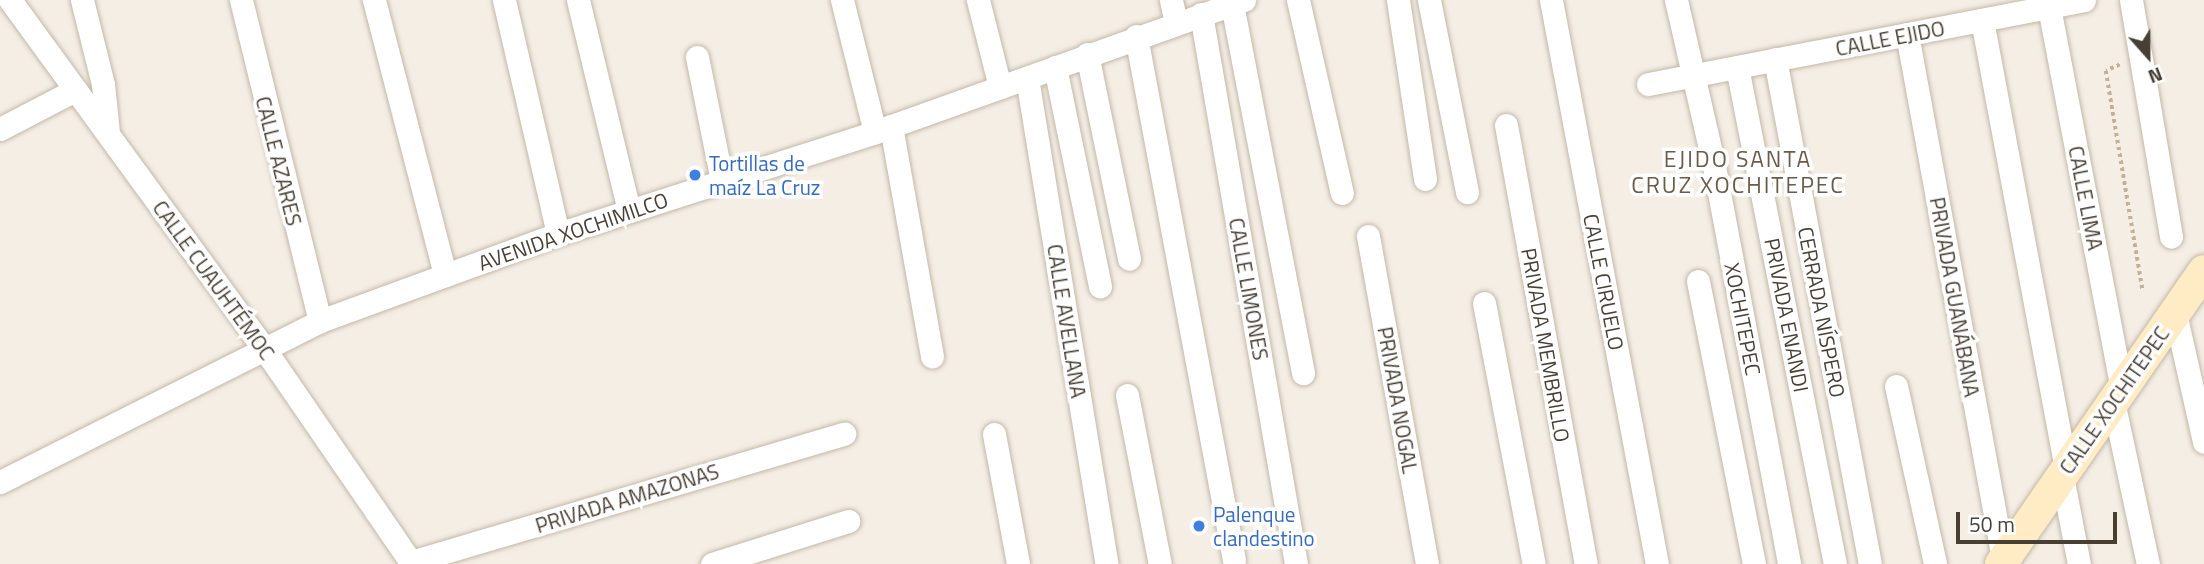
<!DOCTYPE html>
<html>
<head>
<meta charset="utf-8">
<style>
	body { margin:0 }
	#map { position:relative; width:2204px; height:564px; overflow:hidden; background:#f4eee5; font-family:"Titillium Web",sans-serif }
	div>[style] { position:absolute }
	.path>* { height:3.5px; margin-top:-1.75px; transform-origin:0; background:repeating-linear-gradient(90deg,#c3b096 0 3.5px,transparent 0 7px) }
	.roads { filter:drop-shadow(0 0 2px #c3b8a9) drop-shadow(0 0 2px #c3b8a9) }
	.street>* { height:23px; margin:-11.5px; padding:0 11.5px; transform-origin:11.5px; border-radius:11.5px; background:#fff }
	.secondary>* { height:32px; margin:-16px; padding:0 16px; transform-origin:16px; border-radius:16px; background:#ffecc4 }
	.dots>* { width:19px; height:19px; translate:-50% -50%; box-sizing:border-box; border:4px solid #fff; border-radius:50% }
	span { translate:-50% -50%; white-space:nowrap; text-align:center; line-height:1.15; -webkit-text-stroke:7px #fff; paint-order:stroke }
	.street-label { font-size:21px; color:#473e34 }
	.shop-label { font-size:21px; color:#366cbe }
	.left { translate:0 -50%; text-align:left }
	.neighbourhood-label { font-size:23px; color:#6a5b4a; letter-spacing:2px }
	.north { position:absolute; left:2113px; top:21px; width:70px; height:70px; -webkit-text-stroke:5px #fff; paint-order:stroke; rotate:159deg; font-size:19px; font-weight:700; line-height:28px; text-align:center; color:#473e34 }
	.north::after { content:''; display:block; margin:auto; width:24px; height:32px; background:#473e34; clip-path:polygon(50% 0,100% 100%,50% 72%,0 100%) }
	.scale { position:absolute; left:1956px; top:512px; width:161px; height:32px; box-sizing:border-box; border:4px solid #473e34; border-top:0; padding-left:9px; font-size:21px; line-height:24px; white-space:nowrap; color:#473e34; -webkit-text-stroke:5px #fff; paint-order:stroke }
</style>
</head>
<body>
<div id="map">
	<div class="path">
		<div style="left:2120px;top:65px;width:15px;rotate:157deg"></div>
		<div style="left:2106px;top:71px;width:223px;rotate:80.5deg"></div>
	</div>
	<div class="roads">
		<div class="street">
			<div style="left:10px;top:0;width:429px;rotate:53.9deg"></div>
			<div style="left:263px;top:347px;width:263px;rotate:55.5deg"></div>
			<div style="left:82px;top:0;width:87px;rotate:76deg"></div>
			<div style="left:103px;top:84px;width:48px;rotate:84.1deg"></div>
			<div style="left:241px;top:0;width:331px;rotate:76.2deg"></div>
			<div style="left:374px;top:0;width:284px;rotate:75.5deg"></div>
			<div style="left:504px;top:0;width:240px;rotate:77deg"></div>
			<div style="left:578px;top:0;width:217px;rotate:76.4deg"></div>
			<div style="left:842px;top:0;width:136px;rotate:76deg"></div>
			<div style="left:978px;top:0;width:90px;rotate:75.8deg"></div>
			<div style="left:1171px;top:0;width:24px;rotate:78deg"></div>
			<div style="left:1298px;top:0;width:198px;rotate:77.2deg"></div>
			<div style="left:1398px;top:0;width:181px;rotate:81.4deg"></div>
			<div style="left:1429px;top:0;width:196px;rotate:78.8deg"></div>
			<div style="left:1551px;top:0;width:574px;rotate:79.36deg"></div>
			<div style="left:1676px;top:0;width:170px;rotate:77.1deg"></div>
			<div style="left:1714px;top:166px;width:405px;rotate:79.3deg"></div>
			<div style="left:2131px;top:0;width:240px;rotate:80.4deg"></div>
			<div style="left:1232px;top:4px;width:376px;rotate:79.1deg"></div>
			<div style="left:2049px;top:7px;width:389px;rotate:79.2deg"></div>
			<div style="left:1201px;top:14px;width:558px;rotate:80.2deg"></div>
			<div style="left:1982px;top:20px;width:457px;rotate:79.4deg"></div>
			<div style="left:1907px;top:34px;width:539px;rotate:79.63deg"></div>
			<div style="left:1136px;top:36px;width:533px;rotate:79.41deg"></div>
			<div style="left:1087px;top:54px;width:209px;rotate:78.4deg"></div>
			<div style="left:697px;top:57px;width:126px;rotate:78.6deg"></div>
			<div style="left:1775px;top:59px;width:514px;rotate:79.35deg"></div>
			<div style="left:1055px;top:67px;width:224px;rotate:78.4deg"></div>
			<div style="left:1737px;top:67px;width:507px;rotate:78.85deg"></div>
			<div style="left:1027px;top:78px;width:493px;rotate:80.7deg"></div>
			<div style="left:1648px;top:84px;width:444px;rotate:-10.9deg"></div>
			<div style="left:1506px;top:125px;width:446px;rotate:79.7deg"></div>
			<div style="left:891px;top:126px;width:234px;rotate:79.9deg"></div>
			<div style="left:0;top:129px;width:85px;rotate:-27.5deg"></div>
			<div style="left:1368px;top:236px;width:333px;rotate:79.8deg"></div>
			<div style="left:1698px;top:281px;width:288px;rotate:78.8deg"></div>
			<div style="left:1484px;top:303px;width:266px;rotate:79.2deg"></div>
			<div style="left:2175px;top:313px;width:132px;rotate:77.3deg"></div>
			<div style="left:1896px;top:386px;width:182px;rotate:77.6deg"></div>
			<div style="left:1127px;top:395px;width:172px;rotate:79deg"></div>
			<div style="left:2113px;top:401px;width:167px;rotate:77.9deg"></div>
			<div style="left:994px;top:434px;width:132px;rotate:79.5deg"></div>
			<div style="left:2062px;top:476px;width:90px;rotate:79.1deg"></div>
			<div style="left:0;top:482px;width:358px;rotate:-26.7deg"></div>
			<div style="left:320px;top:321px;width:253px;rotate:-20.1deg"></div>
			<div style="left:558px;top:234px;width:333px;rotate:-17.8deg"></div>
			<div style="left:875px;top:132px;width:392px;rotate:-19.7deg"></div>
			<div style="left:411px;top:562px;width:452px;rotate:-16.5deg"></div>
			<div style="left:712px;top:564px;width:143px;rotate:-17.5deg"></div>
		</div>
		<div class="secondary">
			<div style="left:2001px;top:564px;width:356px;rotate:-55.3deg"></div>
		</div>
	</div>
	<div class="dots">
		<div style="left:695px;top:175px;background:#3f7fe0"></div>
		<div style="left:1199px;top:526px;background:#3f7fe0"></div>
	</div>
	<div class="street-label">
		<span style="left:1890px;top:38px;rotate:-11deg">CALLE EJIDO</span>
		<span style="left:279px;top:161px;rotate:76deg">CALLE AZARES</span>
		<span style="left:2086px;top:198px;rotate:79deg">CALLE LIMA</span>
		<span style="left:573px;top:231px;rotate:-19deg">AVENIDA XOCHIMILCO</span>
		<span style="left:214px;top:280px;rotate:54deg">CALLE CUAUHTÉMOC</span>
		<span style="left:1604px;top:282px;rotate:79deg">CALLE CIRUELO</span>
		<span style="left:1249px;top:289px;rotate:80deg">CALLE LIMONES</span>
		<span style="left:1955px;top:297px;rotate:80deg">PRIVADA GUANÁBANA</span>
		<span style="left:1822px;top:312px;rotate:79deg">CERRADA NÍSPERO</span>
		<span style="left:1787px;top:315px;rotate:79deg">PRIVADA ENANDI</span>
		<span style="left:1743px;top:319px;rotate:79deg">XOCHITEPEC</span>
		<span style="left:1067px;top:321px;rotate:81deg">CALLE AVELLANA</span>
		<span style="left:1546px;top:345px;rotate:80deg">PRIVADA MEMBRILLO</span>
		<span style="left:1398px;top:400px;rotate:80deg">PRIVADA NOGAL</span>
		<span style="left:2114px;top:400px;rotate:-55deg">CALLE XOCHITEPEC</span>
		<span style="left:627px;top:498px;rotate:-17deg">PRIVADA AMAZONAS</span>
	</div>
	<div class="shop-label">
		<span class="left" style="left:709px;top:175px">Tortillas de<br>maíz La Cruz</span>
		<span class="left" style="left:1213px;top:526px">Palenque<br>clandestino</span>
	</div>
	<div class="neighbourhood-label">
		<span style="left:1738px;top:172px">EJIDO SANTA<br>CRUZ XOCHITEPEC</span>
	</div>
	<div class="north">N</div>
	<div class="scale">50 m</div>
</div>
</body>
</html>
